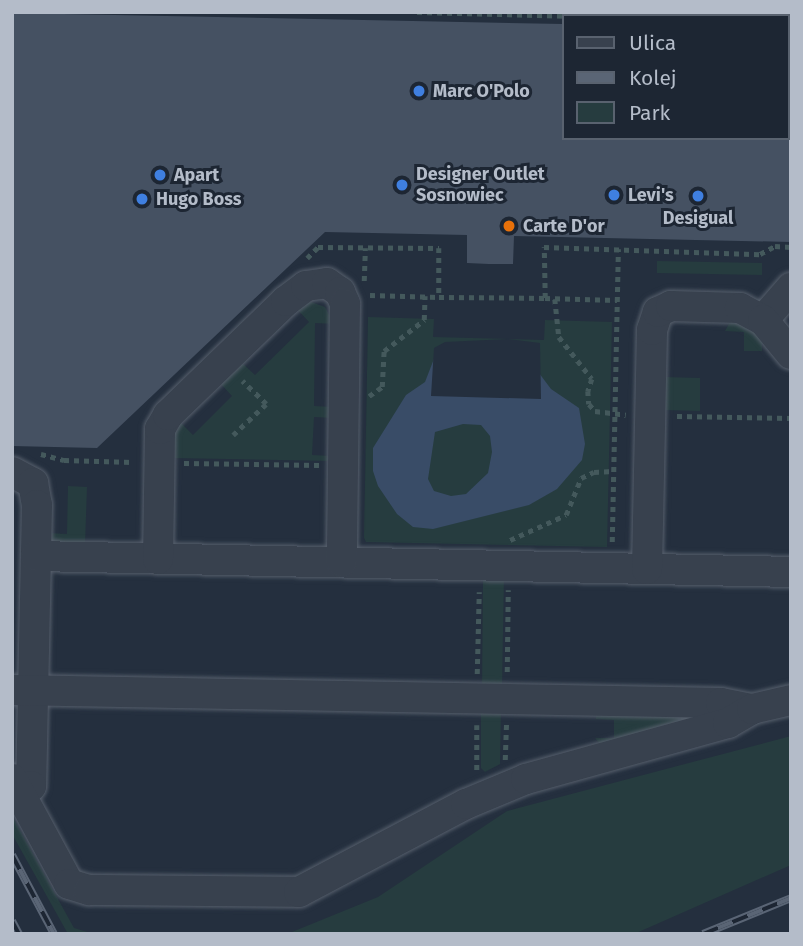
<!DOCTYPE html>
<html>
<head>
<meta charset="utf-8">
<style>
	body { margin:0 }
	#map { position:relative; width:803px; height:946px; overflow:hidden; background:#242f3e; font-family:"Fira Sans",sans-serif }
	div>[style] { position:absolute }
	.green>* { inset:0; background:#263c3f }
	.water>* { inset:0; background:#394c67 }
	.pier>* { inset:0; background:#242f3e }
	.building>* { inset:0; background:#455162 }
	.path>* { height:4.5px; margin-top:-2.25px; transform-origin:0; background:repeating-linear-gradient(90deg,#44595c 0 5px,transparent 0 10px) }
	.roads { filter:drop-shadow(0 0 2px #565f6c) drop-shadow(0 0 2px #565f6c) }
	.minor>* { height:30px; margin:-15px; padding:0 15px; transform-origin:15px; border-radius:15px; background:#38414e }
	.rail>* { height:8px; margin-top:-4px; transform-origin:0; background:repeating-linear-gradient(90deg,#1d2633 0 16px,#5a6575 0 32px); box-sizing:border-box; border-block:2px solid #5a6575 }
	.dots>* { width:19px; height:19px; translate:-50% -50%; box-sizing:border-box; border:4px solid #1d2633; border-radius:50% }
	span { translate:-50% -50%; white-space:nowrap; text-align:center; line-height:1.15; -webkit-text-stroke:6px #1d2633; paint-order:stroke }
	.poi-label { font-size:18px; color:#b4bcc9; font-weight:700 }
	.left { translate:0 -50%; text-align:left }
	.frame { position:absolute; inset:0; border:14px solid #b4bcc9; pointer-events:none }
	.legend { position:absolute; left:562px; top:14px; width:228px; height:126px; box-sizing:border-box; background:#1d2633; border:2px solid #59626f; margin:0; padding:9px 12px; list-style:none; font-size:21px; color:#b4bcc9 }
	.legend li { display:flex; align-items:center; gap:14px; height:35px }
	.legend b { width:35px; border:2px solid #59626f }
</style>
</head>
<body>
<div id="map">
	<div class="green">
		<div style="clip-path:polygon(657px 261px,762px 263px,762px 275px,657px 273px)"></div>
		<div style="clip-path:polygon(311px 302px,325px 307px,334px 324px,315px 323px,314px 406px,333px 407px,333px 418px,314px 417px,312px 455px,332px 456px,330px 461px,172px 458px,173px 431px,179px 421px,193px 435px,232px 396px,219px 382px,241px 362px,255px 375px,309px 322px,296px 308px)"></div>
		<div style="clip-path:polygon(368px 317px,434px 319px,433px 337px,544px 340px,545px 320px,612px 322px,607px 547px,366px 542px,364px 538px)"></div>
		<div style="clip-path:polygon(730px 322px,747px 324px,762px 340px,762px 351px,744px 351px,744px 332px,725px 331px)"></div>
		<div style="clip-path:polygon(663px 377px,700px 378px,700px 411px,663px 410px)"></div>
		<div style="clip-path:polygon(68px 486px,87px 487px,85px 545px,52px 543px,49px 538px,48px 533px,67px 534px)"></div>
		<div style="clip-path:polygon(483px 578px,504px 578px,502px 688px,482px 688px)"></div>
		<div style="clip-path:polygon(481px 712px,501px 712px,500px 764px,485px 772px,481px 768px)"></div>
		<div style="clip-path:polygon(596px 715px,689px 717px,689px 719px,600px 744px,595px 738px,614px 738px,614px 720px,596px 719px)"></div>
		<div style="clip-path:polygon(791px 736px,791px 865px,634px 934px,287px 934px,378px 897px,507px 811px)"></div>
		<div style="clip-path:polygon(12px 816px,74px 928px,94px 934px,68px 934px,12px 834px)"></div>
	</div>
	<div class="water">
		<div style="clip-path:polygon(evenodd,437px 351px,539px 373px,551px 389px,579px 408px,585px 444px,582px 460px,557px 489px,529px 505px,433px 529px,413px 527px,397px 514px,378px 486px,373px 471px,373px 448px,406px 395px,425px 382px,437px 351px,463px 424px,481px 425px,490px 436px,492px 452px,488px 473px,466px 494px,451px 496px,434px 491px,428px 479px,435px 432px,463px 424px)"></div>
	</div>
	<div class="pier">
		<div style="clip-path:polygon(508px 339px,540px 343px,541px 399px,431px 396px,434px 348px,445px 342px)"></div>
	</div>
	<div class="building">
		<div style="clip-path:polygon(12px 13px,563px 24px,563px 138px,791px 138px,791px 242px,514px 236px,513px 264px,489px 264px,467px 263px,467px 235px,325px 232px,97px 448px,12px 446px)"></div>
	</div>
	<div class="path">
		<div style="left:417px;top:12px;width:169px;rotate:1.4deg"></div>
		<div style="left:787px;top:20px;width:4px"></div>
		<div style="left:307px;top:258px;width:16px;rotate:-45deg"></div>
		<div style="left:318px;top:247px;width:121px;rotate:0.5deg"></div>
		<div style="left:439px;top:248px;width:49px;rotate:90deg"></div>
		<div style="left:439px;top:297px;width:106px;rotate:0.5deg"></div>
		<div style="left:545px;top:298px;width:51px;rotate:-91.1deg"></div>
		<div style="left:544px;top:247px;width:216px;rotate:1.9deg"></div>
		<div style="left:760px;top:254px;width:17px;rotate:-28deg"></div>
		<div style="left:775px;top:246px;width:16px;rotate:4deg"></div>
		<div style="left:364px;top:281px;width:33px;rotate:-88deg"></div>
		<div style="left:370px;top:295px;width:69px;rotate:1.7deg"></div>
		<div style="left:545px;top:298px;width:72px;rotate:1.6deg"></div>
		<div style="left:555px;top:299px;width:38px;rotate:84deg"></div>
		<div style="left:559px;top:337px;width:53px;rotate:51.8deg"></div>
		<div style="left:592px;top:379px;width:13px;rotate:108deg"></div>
		<div style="left:588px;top:391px;width:13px;rotate:86deg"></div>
		<div style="left:589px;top:404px;width:9px;rotate:49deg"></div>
		<div style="left:595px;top:411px;width:31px;rotate:7deg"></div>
		<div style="left:369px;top:396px;width:16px;rotate:-35deg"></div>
		<div style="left:382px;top:387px;width:36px;rotate:-87deg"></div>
		<div style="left:384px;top:351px;width:51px;rotate:-37.8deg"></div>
		<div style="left:424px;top:320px;width:24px;rotate:-88deg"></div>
		<div style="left:677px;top:416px;width:114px;rotate:1deg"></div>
		<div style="left:233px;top:435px;width:45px;rotate:-43.2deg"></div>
		<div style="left:266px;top:404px;width:33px;rotate:-136deg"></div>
		<div style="left:41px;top:454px;width:24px;rotate:15deg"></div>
		<div style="left:64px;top:460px;width:69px;rotate:1.7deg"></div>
		<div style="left:184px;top:463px;width:135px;rotate:0.8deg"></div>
		<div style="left:510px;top:540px;width:61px;rotate:-24.1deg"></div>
		<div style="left:566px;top:515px;width:40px;rotate:-68deg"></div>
		<div style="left:581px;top:478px;width:14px;rotate:-25deg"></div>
		<div style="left:594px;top:472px;width:19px;rotate:-3deg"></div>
		<div style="left:612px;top:542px;width:293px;rotate:-88.8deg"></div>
		<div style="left:507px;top:672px;width:82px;rotate:-89.3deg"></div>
		<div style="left:477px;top:674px;width:82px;rotate:-88.6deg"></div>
		<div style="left:477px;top:725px;width:47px;rotate:90deg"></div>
		<div style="left:505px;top:760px;width:37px;rotate:-88deg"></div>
	</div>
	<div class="roads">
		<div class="minor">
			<div style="left:763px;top:320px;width:43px;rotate:-48.8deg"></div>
			<div style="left:12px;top:472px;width:24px;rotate:28deg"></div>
			<div style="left:33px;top:483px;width:22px;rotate:80deg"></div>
			<div style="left:37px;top:505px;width:281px;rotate:91.2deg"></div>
			<div style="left:31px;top:786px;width:14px;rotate:144deg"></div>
			<div style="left:36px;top:556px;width:755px;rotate:1.21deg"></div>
			<div style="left:158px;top:559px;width:130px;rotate:-89.1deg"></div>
			<div style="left:160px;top:429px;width:16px;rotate:-60deg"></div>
			<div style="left:168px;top:415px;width:164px;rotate:-44deg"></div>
			<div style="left:286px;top:301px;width:25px;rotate:-37deg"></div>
			<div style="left:306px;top:286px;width:21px;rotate:-8deg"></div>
			<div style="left:327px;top:283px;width:16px;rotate:35deg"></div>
			<div style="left:340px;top:292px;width:13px;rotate:67deg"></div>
			<div style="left:345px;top:304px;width:258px;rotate:90.7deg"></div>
			<div style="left:647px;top:569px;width:239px;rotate:-88.8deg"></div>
			<div style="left:652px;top:330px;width:19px;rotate:-72deg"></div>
			<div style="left:658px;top:312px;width:14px;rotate:-25deg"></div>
			<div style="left:671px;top:306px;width:69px;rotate:1.7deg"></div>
			<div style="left:740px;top:308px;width:26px;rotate:28deg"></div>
			<div style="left:763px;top:320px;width:44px;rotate:50.5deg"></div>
			<div style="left:12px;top:690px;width:709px;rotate:1.05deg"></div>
			<div style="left:721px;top:703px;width:32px;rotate:11deg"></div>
			<div style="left:12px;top:779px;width:119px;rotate:61.5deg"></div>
			<div style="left:69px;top:884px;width:21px;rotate:17deg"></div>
			<div style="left:89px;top:890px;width:210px;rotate:0.5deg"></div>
			<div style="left:299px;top:892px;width:189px;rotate:-27.8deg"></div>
			<div style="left:466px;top:804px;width:65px;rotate:-22.6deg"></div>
			<div style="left:526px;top:779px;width:210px;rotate:-15.5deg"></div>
			<div style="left:728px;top:723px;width:28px;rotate:-30deg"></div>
			<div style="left:752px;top:709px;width:40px;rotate:-13deg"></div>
		</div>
	</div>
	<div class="rail">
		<div style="left:12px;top:855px;width:89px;rotate:62deg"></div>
		<div style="left:12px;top:921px;width:15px;rotate:62deg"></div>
		<div style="left:703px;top:934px;width:95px;rotate:-22.2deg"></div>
	</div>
	<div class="dots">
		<div style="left:419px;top:91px;background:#3f7fe0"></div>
		<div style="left:160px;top:175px;background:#3f7fe0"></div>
		<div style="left:402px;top:185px;background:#3f7fe0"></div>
		<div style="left:614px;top:195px;background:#3f7fe0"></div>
		<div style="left:698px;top:196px;background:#3f7fe0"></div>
		<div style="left:142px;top:199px;background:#3f7fe0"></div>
		<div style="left:509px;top:226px;background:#e8710a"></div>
	</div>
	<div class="poi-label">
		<span class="left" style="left:433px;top:91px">Marc O'Polo</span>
		<span class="left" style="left:174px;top:175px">Apart</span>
		<span class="left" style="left:416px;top:185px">Designer Outlet<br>Sosnowiec</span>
		<span class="left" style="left:628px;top:195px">Levi's</span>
		<span class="left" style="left:156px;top:199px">Hugo Boss</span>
		<span style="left:698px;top:218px">Desigual</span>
		<span class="left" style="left:523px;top:226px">Carte D'or</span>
	</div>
	<div class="frame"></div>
	<ul class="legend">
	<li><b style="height:9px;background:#38414e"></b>Ulica</li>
	<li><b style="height:9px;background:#5a6575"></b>Kolej</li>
	<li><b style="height:19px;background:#263c3f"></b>Park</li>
	</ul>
</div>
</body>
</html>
